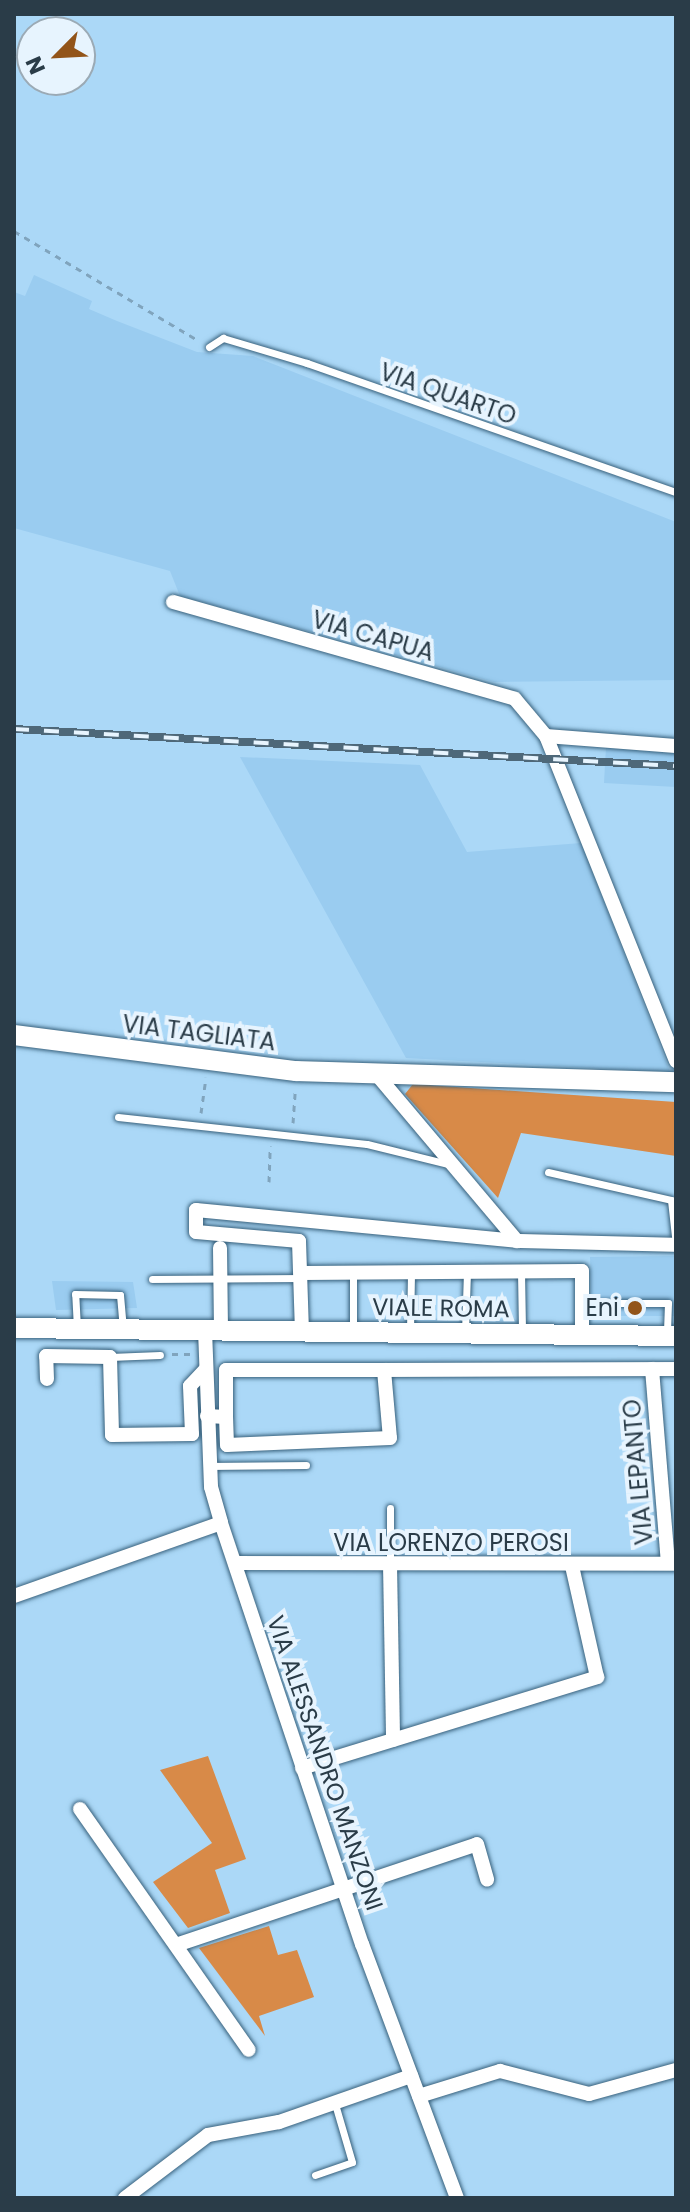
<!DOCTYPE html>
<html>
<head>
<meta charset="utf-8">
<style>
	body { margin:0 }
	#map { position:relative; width:690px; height:2212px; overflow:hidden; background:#abd8f7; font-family:Poppins,sans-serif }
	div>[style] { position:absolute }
	.built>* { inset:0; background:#9accf0 }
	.green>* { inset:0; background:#d88a48 }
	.path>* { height:3px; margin-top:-1.5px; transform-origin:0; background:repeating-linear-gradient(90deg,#80a4bd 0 6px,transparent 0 12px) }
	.roads { filter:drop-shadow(0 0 2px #38617c) drop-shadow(0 0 2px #38617c) }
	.lane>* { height:7px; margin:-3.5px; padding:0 3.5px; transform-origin:3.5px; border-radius:3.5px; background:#fff }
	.street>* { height:14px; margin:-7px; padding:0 7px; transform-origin:7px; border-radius:7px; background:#fff }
	.secondary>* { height:20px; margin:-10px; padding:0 10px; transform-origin:10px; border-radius:10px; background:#fff }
	.rail>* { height:8px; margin-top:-4px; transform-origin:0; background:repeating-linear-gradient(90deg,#e7f4fe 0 15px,#4e6879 0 30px); box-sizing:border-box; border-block:2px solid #4e6879 }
	.dots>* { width:22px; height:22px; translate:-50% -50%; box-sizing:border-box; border:4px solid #e7f4fe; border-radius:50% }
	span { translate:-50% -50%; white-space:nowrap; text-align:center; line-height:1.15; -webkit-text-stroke:8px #e7f4fe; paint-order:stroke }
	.street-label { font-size:24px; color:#2a3c48 }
	.poi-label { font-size:24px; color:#2a3c48 }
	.right { translate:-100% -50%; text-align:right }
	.frame { position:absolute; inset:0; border:16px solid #2a3c48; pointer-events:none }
	.north { position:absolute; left:16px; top:16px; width:80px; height:80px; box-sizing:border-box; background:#e7f4fe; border:2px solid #9baab5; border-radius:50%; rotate:246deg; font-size:22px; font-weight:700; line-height:32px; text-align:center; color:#2a3c48 }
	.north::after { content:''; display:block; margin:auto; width:28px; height:36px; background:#925419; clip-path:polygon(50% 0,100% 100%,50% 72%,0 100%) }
</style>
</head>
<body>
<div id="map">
	<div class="built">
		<div style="clip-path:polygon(34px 275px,92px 301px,89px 309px,117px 321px,197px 352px,253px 356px,676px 522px,676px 680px,494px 682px,180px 596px,170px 571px,14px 528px,14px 292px,25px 296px)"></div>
		<div style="clip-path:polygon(606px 747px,676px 751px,676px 787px,604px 783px)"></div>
		<div style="clip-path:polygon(240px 757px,420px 765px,467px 852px,581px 843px,670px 1072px,406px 1058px)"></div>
		<div style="clip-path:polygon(676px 1256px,676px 1316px,592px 1316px,590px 1257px)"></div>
		<div style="clip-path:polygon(52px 1281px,133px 1282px,137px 1308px,56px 1310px)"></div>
	</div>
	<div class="green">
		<div style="clip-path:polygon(413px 1084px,676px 1102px,676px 1156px,521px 1133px,498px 1198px,405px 1094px)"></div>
		<div style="clip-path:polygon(208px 1756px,246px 1859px,215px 1870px,230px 1913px,188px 1928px,153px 1882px,212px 1843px,160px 1770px)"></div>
		<div style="clip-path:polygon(269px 1926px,278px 1955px,297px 1950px,314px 1997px,259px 2016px,265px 2036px,199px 1948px)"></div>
	</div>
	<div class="path">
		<div style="left:14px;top:231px;width:215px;rotate:30.7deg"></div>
		<div style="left:201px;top:1113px;width:36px;rotate:-82deg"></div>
		<div style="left:293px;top:1123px;width:32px;rotate:-86deg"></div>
		<div style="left:269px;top:1182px;width:36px;rotate:-88deg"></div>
		<div style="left:172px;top:1354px;width:21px"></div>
	</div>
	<div class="roads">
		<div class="lane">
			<div style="left:209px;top:347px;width:17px;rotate:-33deg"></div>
			<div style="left:223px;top:338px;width:88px;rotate:16.6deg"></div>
			<div style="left:307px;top:363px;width:391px;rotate:19.3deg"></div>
			<div style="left:118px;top:1117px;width:250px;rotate:6.2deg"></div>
			<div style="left:367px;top:1144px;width:88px;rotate:13.9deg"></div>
			<div style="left:548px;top:1172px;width:126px;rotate:12.8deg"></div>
			<div style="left:671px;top:1200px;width:45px;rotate:83.7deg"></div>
			<div style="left:521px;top:1272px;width:60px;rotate:89deg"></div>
			<div style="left:152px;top:1279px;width:149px;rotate:-0.4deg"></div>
			<div style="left:582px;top:1303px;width:86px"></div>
			<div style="left:668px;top:1303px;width:31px;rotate:92deg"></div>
			<div style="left:77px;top:1328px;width:34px;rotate:-93deg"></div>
			<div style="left:75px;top:1294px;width:45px;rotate:1.3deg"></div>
			<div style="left:120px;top:1295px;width:33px;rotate:85deg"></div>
			<div style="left:353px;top:1331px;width:58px;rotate:-90deg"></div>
			<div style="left:410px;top:1331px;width:58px;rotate:-89deg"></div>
			<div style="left:465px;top:1332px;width:59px;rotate:-88.1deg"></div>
			<div style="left:110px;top:1357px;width:50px;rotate:-2.3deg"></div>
			<div style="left:210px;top:1466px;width:96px;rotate:-0.6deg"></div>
			<div style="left:390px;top:1564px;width:56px;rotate:-90deg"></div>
			<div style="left:315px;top:2175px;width:39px;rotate:-19deg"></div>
			<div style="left:352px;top:2162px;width:60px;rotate:-106.3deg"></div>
		</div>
		<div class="street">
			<div style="left:173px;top:602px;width:355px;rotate:15.8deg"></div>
			<div style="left:515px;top:699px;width:48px;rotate:50deg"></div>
			<div style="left:546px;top:736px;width:350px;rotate:68.2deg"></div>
			<div style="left:546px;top:736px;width:130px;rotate:4.4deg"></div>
			<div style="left:378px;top:1076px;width:216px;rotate:49.9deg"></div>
			<div style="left:517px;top:1241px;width:159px;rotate:1.4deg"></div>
			<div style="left:220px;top:1248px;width:83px;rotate:89.3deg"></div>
			<div style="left:302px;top:1273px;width:280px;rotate:-0.4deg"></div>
			<div style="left:582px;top:1271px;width:64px;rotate:90deg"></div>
			<div style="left:205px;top:1330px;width:157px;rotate:87.8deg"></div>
			<div style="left:211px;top:1487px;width:37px;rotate:74deg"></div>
			<div style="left:221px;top:1523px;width:444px;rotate:71.5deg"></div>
			<div style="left:362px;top:1944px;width:271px;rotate:69.5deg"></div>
			<div style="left:302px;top:1332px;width:91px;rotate:-91.9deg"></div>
			<div style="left:299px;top:1241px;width:103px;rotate:-175deg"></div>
			<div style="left:196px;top:1232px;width:22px;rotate:-90deg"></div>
			<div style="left:196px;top:1210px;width:322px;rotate:5.5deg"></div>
			<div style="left:652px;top:1369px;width:194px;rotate:85.3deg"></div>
			<div style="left:384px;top:1370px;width:292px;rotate:-0.2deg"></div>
			<div style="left:47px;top:1379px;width:23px;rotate:-92deg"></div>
			<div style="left:46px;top:1356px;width:64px;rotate:0.9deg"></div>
			<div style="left:110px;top:1357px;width:78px;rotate:88.5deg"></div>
			<div style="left:112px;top:1435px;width:80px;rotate:-0.7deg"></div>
			<div style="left:192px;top:1434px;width:48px;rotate:-92.4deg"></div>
			<div style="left:190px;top:1386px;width:22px;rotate:-47deg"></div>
			<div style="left:207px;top:1416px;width:19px;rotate:3deg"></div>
			<div style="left:226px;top:1417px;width:47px;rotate:-90deg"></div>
			<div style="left:226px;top:1370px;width:158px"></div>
			<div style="left:384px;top:1370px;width:68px;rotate:85deg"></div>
			<div style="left:390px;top:1438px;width:163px;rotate:177.5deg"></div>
			<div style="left:227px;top:1445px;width:28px;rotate:-92deg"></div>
			<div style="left:235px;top:1563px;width:441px;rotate:0.1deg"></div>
			<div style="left:390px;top:1564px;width:176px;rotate:89deg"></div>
			<div style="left:14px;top:1596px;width:219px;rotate:-19.4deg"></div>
			<div style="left:302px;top:1768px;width:309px;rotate:-17.1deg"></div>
			<div style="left:597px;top:1677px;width:114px;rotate:-102.7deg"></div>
			<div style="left:80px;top:1809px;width:294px;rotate:55deg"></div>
			<div style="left:176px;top:1945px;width:317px;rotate:-18.5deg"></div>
			<div style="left:477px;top:1844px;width:37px;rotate:74deg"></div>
			<div style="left:419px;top:2096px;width:85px;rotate:-17.2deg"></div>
			<div style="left:500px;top:2071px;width:92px;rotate:14.5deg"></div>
			<div style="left:589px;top:2094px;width:90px;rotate:-15.4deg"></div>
			<div style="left:125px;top:2198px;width:104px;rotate:-37.2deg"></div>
			<div style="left:208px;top:2135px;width:72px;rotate:-10.4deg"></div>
			<div style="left:279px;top:2122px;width:140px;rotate:-19.2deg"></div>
		</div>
		<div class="secondary">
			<div style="left:14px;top:1035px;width:284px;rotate:7.3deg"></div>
			<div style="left:296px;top:1071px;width:380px;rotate:1.7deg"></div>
			<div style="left:14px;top:1328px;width:662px;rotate:0.69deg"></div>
		</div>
	</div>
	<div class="rail">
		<div style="left:14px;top:729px;width:663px;rotate:3.2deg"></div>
	</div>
	<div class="dots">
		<div style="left:635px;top:1308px;background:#925419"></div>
	</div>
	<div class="street-label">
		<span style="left:448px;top:394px;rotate:19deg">VIA QUARTO</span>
		<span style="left:373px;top:636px;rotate:16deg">VIA CAPUA</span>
		<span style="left:199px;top:1033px;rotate:7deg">VIA TAGLIATA</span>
		<span style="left:441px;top:1308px;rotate:1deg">VIALE ROMA</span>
		<span style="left:638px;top:1472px;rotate:-95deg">VIA LEPANTO</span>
		<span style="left:451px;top:1543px">VIA LORENZO PEROSI</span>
		<span style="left:325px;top:1763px;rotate:71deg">VIA ALESSANDRO MANZONI</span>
	</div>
	<div class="poi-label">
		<span class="right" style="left:619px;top:1308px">Eni</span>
	</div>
	<div class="frame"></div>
	<div class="north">N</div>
</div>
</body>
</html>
